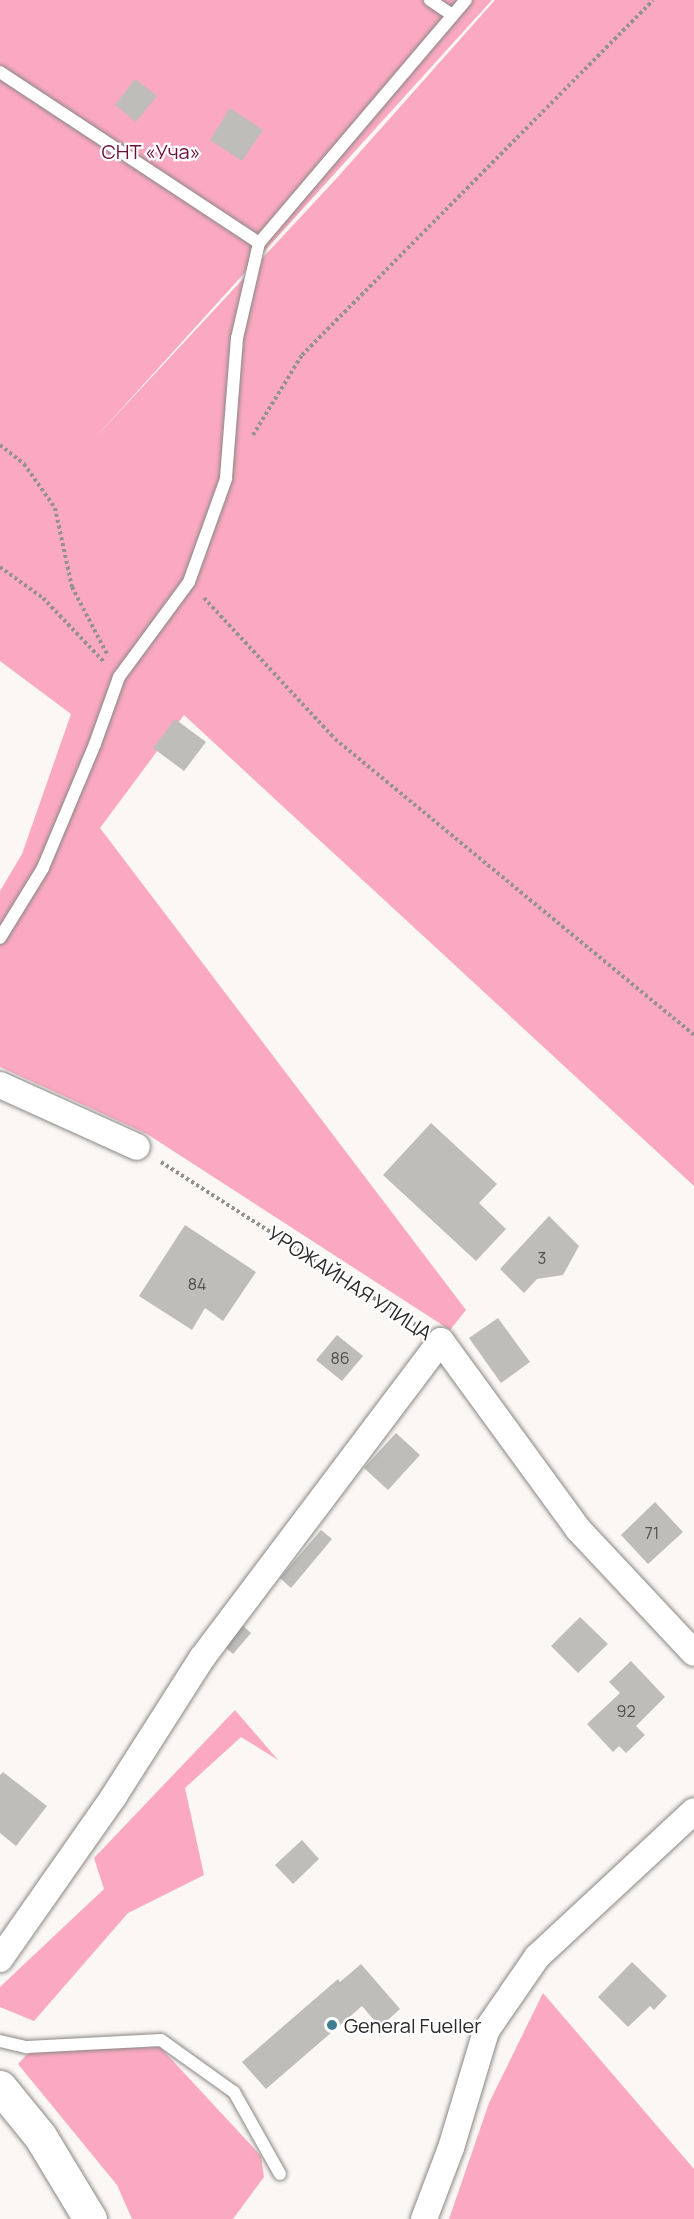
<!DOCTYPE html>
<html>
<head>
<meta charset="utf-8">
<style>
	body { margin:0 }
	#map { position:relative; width:694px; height:2219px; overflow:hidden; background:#faf7f4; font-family:Manrope,sans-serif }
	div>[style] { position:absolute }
	.green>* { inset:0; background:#fba9c2 }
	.building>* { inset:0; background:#bebdba }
	.path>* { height:4px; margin-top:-2px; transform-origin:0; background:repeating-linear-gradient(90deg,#949290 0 3px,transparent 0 6px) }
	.roads { filter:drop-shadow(0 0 2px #8a8784) drop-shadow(0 0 2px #8a8784) }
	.lane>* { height:12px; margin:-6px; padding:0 6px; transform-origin:6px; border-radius:6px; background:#fff }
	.street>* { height:26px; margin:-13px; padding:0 13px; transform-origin:13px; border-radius:13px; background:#fff }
	.secondary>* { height:33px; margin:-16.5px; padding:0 16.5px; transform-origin:16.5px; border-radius:16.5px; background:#fff }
	.dots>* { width:16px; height:16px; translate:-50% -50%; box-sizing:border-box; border:3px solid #fff; border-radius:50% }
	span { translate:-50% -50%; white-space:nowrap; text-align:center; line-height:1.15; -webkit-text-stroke:4.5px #fff; paint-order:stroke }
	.number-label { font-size:16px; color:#50504e }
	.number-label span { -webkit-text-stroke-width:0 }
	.park-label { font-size:20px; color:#6d0e39 }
	.street-label { font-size:20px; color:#2c2b2a }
	.poi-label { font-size:20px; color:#2c2b2a }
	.left { translate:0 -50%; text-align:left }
</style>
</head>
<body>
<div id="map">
	<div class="green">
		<div style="clip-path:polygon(0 0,492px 0,94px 439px,336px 179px,495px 0,694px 0,694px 1186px,184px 715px,100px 828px,466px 1310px,450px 1330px,147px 1134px,0 1067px,0 891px,22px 854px,71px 714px,0 661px)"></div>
		<div style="clip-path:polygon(235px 1710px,278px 1760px,241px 1737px,185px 1788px,204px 1875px,128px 1913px,34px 2021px,0 2007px,0 1987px,104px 1889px,94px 1858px)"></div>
		<div style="clip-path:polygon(543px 1993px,694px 2169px,694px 2219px,449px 2219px,489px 2103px)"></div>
		<div style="clip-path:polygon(160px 2047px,261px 2156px,264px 2177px,233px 2219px,132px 2219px,117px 2185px,18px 2064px,30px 2051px)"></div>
	</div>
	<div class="building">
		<div style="clip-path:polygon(135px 79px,157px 96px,136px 122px,115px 105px)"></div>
		<div style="clip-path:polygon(230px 108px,263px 130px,242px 161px,210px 140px)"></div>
		<div style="clip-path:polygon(175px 719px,206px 742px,184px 771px,153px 748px)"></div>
		<div style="clip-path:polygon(431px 1123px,497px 1184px,479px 1203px,506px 1229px,476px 1261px,383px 1175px)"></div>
		<div style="clip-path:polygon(549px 1216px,579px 1246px,563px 1275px,537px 1279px,524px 1293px,500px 1269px)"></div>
		<div style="clip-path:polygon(185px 1225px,256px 1272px,223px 1321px,205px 1308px,192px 1330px,139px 1296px)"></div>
		<div style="clip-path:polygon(498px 1318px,530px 1362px,501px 1383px,469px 1338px)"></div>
		<div style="clip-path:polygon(337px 1335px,363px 1356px,342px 1381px,316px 1360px)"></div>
		<div style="clip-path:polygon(396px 1433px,420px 1455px,388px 1490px,364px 1468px)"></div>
		<div style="clip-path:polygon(655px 1502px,683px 1532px,648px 1564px,621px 1535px)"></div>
		<div style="clip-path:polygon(321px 1530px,332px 1539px,291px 1588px,280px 1578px)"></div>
		<div style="clip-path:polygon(580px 1617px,608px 1644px,578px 1673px,551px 1646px)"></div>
		<div style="clip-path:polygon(238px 1621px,251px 1633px,233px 1654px,219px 1642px)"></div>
		<div style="clip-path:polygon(631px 1661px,665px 1697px,636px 1726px,645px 1735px,626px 1753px,619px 1746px,613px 1752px,587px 1724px,620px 1693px,609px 1682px)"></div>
		<div style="clip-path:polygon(3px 1772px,47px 1806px,16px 1846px,0 1833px,0 1775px)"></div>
		<div style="clip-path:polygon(302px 1840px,319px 1859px,293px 1884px,275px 1865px)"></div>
		<div style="clip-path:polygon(632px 1962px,667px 1996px,654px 2010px,650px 2006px,628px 2027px,598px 1997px)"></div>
		<div style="clip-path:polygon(361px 1964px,400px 2009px,380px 2027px,362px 2006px,266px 2089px,242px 2062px,338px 1979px,340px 1982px)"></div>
	</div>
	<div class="path">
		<div style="left:253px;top:435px;width:94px;rotate:-58.5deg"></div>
		<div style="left:302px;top:355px;width:499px;rotate:-45.3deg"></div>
		<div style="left:0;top:445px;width:31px;rotate:38deg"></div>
		<div style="left:24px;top:464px;width:54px;rotate:54.8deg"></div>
		<div style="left:55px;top:508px;width:81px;rotate:77.9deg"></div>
		<div style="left:72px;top:587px;width:78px;rotate:62.4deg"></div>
		<div style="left:0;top:567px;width:53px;rotate:35.8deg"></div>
		<div style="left:43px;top:598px;width:88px;rotate:46.4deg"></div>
		<div style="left:204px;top:598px;width:192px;rotate:47.1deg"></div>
		<div style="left:335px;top:739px;width:465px;rotate:39.5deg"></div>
		<div style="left:161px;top:1162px;width:304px;rotate:32.6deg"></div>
	</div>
	<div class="roads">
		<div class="lane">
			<div style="left:430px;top:0;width:27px;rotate:34deg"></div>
			<div style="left:0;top:72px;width:310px;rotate:33.4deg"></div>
			<div style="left:259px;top:243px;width:98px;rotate:103deg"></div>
			<div style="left:237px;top:338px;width:141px;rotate:94.5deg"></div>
			<div style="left:226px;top:479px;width:109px;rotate:109.8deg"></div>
			<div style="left:189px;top:582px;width:118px;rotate:126.4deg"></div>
			<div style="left:119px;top:677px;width:71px;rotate:109.7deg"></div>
			<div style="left:95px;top:744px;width:134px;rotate:112.8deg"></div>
			<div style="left:43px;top:868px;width:82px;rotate:121.6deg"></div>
			<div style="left:259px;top:243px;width:319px;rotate:-49.6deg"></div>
			<div style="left:0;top:2041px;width:28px;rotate:13deg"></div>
			<div style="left:27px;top:2047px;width:134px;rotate:-3deg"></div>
			<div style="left:161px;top:2040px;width:90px;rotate:35.5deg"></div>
			<div style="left:234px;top:2092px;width:94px;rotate:60.7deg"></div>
		</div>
		<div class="street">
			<div style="left:0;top:1085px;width:150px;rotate:24.3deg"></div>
			<div style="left:0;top:1959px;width:199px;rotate:-55deg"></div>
			<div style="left:114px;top:1796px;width:164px;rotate:-57.5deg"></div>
			<div style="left:202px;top:1658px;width:397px;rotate:-53deg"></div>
			<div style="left:441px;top:1341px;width:234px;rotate:53.9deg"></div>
			<div style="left:579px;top:1530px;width:168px;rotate:46.9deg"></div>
			<div style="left:424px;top:2219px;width:76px;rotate:-69.2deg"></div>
			<div style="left:451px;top:2148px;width:122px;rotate:-73.3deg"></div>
			<div style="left:486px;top:2031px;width:90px;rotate:-55.4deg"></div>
			<div style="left:537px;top:1957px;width:214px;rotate:-42.9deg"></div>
		</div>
		<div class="secondary">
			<div style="left:0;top:2087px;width:63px;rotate:50.8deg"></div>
			<div style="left:40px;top:2136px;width:97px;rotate:58.9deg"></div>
		</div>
	</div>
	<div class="dots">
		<div style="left:332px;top:2025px;background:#407e94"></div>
	</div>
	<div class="number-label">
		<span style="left:542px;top:1258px">3</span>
		<span style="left:197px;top:1284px">84</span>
		<span style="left:340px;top:1358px">86</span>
		<span style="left:652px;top:1533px">71</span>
		<span style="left:626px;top:1711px">92</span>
	</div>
	<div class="park-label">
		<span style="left:151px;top:151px">СНТ «Уча»</span>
	</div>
	<div class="street-label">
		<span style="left:350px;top:1283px;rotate:33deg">УРОЖАЙНАЯ УЛИЦА</span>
	</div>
	<div class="poi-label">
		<span class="left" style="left:344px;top:2025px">General Fueller</span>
	</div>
</div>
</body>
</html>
